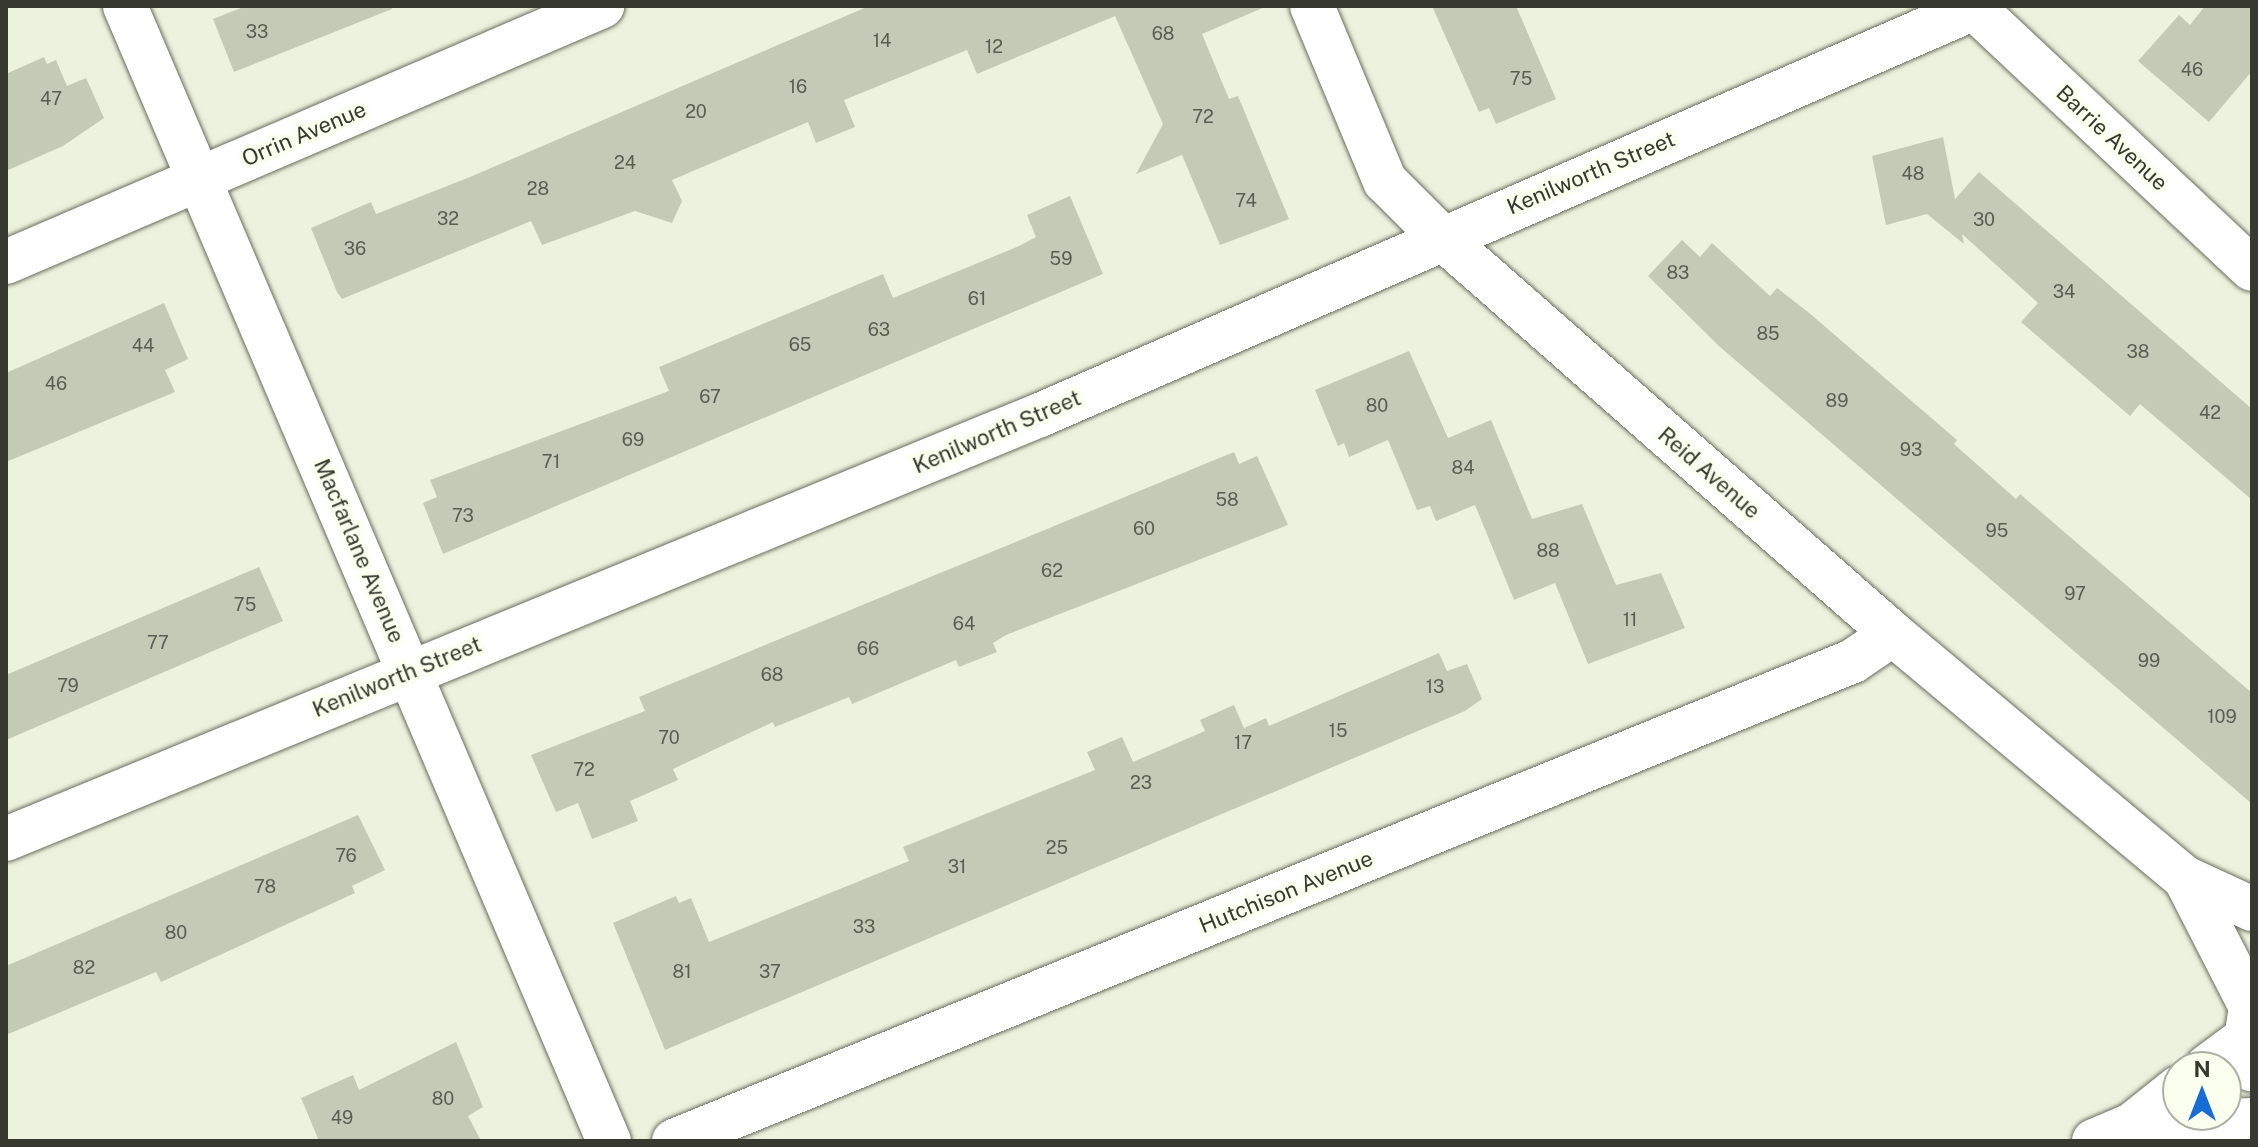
<!DOCTYPE html>
<html>
<head>
<meta charset="utf-8">
<style>
	body { margin:0 }
	#map { position:relative; width:2258px; height:1147px; overflow:hidden; background:#edf2de; font-family:"Public Sans",sans-serif }
	div>[style] { position:absolute }
	.building>* { inset:0; background:#c5cab6 }
	.roads { filter:drop-shadow(0 0 2px #6a6e5d) drop-shadow(0 0 2px #6a6e5d) }
	.minor>* { height:44px; margin:-22px; padding:0 22px; transform-origin:22px; border-radius:22px; background:#fff }
	span { translate:-50% -50%; white-space:nowrap; text-align:center; line-height:1.15; -webkit-text-stroke:8px #faffee; paint-order:stroke }
	.number-label { font-size:18px; color:#5a5d52 }
	.number-label span { -webkit-text-stroke-width:0 }
	.street-label { font-size:22px; color:#373931 }
	.frame { position:absolute; inset:0; border:8px solid #373931; pointer-events:none }
	.north { position:absolute; left:2162px; top:1051px; width:80px; height:80px; box-sizing:border-box; background:#faffee; border:2px solid #acb0a2; border-radius:50%; rotate:0deg; font-size:22px; font-weight:700; line-height:32px; text-align:center; color:#373931 }
	.north::after { content:''; display:block; margin:auto; width:28px; height:36px; background:#176cd6; clip-path:polygon(50% 0,100% 100%,50% 72%,0 100%) }
</style>
</head>
<body>
<div id="map">
	<div class="building">
		<div style="clip-path:polygon(246px 6px,391px 6px,392px 9px,234px 72px,213px 19px)"></div>
		<div style="clip-path:polygon(869px 6px,1267px 6px,1202px 34px,1229px 99px,1238px 96px,1289px 219px,1220px 245px,1182px 155px,1136px 174px,1163px 124px,1115px 16px,977px 74px,967px 50px,844px 100px,855px 127px,816px 143px,808px 122px,672px 180px,682px 201px,672px 223px,635px 211px,542px 245px,531px 221px,342px 299px,337px 292px,311px 228px,371px 202px,376px 214px,470px 177px)"></div>
		<div style="clip-path:polygon(1432px 6px,1516px 6px,1556px 99px,1496px 124px,1489px 108px,1479px 112px)"></div>
		<div style="clip-path:polygon(2205px 6px,2252px 6px,2252px 71px,2209px 122px,2138px 61px,2179px 15px,2190px 25px)"></div>
		<div style="clip-path:polygon(44px 57px,47px 64px,56px 60px,67px 86px,86px 78px,104px 118px,63px 146px,6px 171px,6px 74px)"></div>
		<div style="clip-path:polygon(1943px 137px,1955px 199px,1979px 172px,2252px 409px,2252px 500px,2140px 404px,2130px 416px,2021px 322px,2038px 303px,1962px 234px,1964px 244px,1927px 214px,1886px 225px,1872px 156px)"></div>
		<div style="clip-path:polygon(1070px 196px,1103px 274px,443px 554px,423px 503px,437px 497px,430px 480px,669px 391px,659px 367px,883px 274px,893px 298px,1019px 246px,1036px 237px,1027px 215px)"></div>
		<div style="clip-path:polygon(1682px 240px,1700px 257px,1712px 243px,1770px 296px,1777px 288px,1808px 312px,1957px 440px,1954px 444px,2016px 499px,2020px 494px,2252px 693px,2252px 804px,1720px 347px,1648px 276px)"></div>
		<div style="clip-path:polygon(164px 303px,188px 359px,165px 370px,175px 392px,6px 462px,6px 373px)"></div>
		<div style="clip-path:polygon(1409px 351px,1448px 438px,1491px 420px,1532px 519px,1582px 504px,1616px 585px,1661px 573px,1685px 628px,1588px 664px,1555px 583px,1514px 600px,1475px 505px,1436px 521px,1430px 506px,1417px 510px,1388px 440px,1349px 457px,1344px 443px,1338px 446px,1315px 390px)"></div>
		<div style="clip-path:polygon(1234px 452px,1239px 464px,1257px 456px,1288px 525px,1006px 635px,993px 643px,997px 652px,959px 667px,956px 660px,852px 704px,849px 697px,775px 727px,773px 722px,673px 769px,678px 780px,630px 801px,638px 821px,592px 839px,578px 803px,556px 812px,531px 755px,645px 711px,639px 697px)"></div>
		<div style="clip-path:polygon(259px 567px,283px 621px,6px 740px,6px 675px)"></div>
		<div style="clip-path:polygon(1439px 653px,1447px 671px,1467px 664px,1482px 699px,1465px 711px,665px 1050px,613px 923px,676px 896px,679px 903px,691px 898px,709px 942px,909px 861px,903px 847px,1095px 770px,1087px 752px,1122px 737px,1133px 762px,1205px 731px,1200px 720px,1234px 705px,1244px 728px,1266px 718px,1269px 726px)"></div>
		<div style="clip-path:polygon(358px 815px,385px 870px,352px 886px,355px 893px,161px 982px,156px 972px,6px 1035px,6px 966px)"></div>
		<div style="clip-path:polygon(456px 1042px,483px 1107px,468px 1116px,481px 1141px,319px 1141px,301px 1098px,353px 1075px,359px 1090px)"></div>
	</div>
	<div class="roads">
		<div class="minor">
			<div style="left:125px;top:6px;width:1234px;rotate:66.91deg"></div>
			<div style="left:1312px;top:6px;width:190px;rotate:67.4deg"></div>
			<div style="left:1385px;top:181px;width:79px;rotate:45deg"></div>
			<div style="left:1441px;top:237px;width:602px;rotate:41.29deg"></div>
			<div style="left:1893px;top:634px;width:381px;rotate:39.9deg"></div>
			<div style="left:2185px;top:878px;width:74px;rotate:24.8deg"></div>
			<div style="left:1972px;top:6px;width:384px;rotate:43.2deg"></div>
			<div style="left:6px;top:262px;width:649px;rotate:-23.24deg"></div>
			<div style="left:6px;top:839px;width:1118px;rotate:-22.3deg"></div>
			<div style="left:1040px;top:415px;width:1024px;rotate:-23.54deg"></div>
			<div style="left:2185px;top:878px;width:143px;rotate:62.9deg"></div>
			<div style="left:2252px;top:1001px;width:37px;rotate:99deg"></div>
			<div style="left:2246px;top:1038px;width:32px;rotate:79deg"></div>
			<div style="left:2207px;top:1067px;width:49px;rotate:-36.6deg"></div>
			<div style="left:2132px;top:1125px;width:120px;rotate:-2.4deg"></div>
			<div style="left:674px;top:1141px;width:1273px;rotate:-22.15deg"></div>
			<div style="left:1853px;top:661px;width:48px;rotate:-34deg"></div>
			<div style="left:2094px;top:1141px;width:41px;rotate:-22.8deg"></div>
			<div style="left:2132px;top:1125px;width:59px;rotate:-38.8deg"></div>
		</div>
	</div>
	<div class="number-label">
		<span style="left:257px;top:32px">33</span>
		<span style="left:1163px;top:34px">68</span>
		<span style="left:882px;top:41px">14</span>
		<span style="left:994px;top:47px">12</span>
		<span style="left:2192px;top:70px">46</span>
		<span style="left:1521px;top:79px">75</span>
		<span style="left:798px;top:87px">16</span>
		<span style="left:51px;top:99px">47</span>
		<span style="left:696px;top:112px">20</span>
		<span style="left:1203px;top:117px">72</span>
		<span style="left:625px;top:163px">24</span>
		<span style="left:1913px;top:174px">48</span>
		<span style="left:538px;top:189px">28</span>
		<span style="left:1246px;top:201px">74</span>
		<span style="left:448px;top:219px">32</span>
		<span style="left:1984px;top:220px">30</span>
		<span style="left:355px;top:249px">36</span>
		<span style="left:1061px;top:259px">59</span>
		<span style="left:1678px;top:273px">83</span>
		<span style="left:2064px;top:292px">34</span>
		<span style="left:977px;top:299px">61</span>
		<span style="left:879px;top:330px">63</span>
		<span style="left:1768px;top:334px">85</span>
		<span style="left:800px;top:345px">65</span>
		<span style="left:143px;top:346px">44</span>
		<span style="left:2138px;top:352px">38</span>
		<span style="left:56px;top:384px">46</span>
		<span style="left:710px;top:397px">67</span>
		<span style="left:1837px;top:401px">89</span>
		<span style="left:1377px;top:406px">80</span>
		<span style="left:2210px;top:413px">42</span>
		<span style="left:633px;top:440px">69</span>
		<span style="left:1911px;top:450px">93</span>
		<span style="left:551px;top:462px">71</span>
		<span style="left:1463px;top:468px">84</span>
		<span style="left:1227px;top:500px">58</span>
		<span style="left:463px;top:516px">73</span>
		<span style="left:1144px;top:529px">60</span>
		<span style="left:1997px;top:531px">95</span>
		<span style="left:1548px;top:551px">88</span>
		<span style="left:1052px;top:571px">62</span>
		<span style="left:2075px;top:594px">97</span>
		<span style="left:245px;top:605px">75</span>
		<span style="left:1630px;top:620px">11</span>
		<span style="left:964px;top:624px">64</span>
		<span style="left:158px;top:643px">77</span>
		<span style="left:868px;top:649px">66</span>
		<span style="left:2149px;top:661px">99</span>
		<span style="left:772px;top:675px">68</span>
		<span style="left:68px;top:686px">79</span>
		<span style="left:1435px;top:687px">13</span>
		<span style="left:2222px;top:717px">109</span>
		<span style="left:1338px;top:731px">15</span>
		<span style="left:669px;top:738px">70</span>
		<span style="left:1243px;top:743px">17</span>
		<span style="left:584px;top:770px">72</span>
		<span style="left:1141px;top:783px">23</span>
		<span style="left:1057px;top:848px">25</span>
		<span style="left:346px;top:856px">76</span>
		<span style="left:957px;top:867px">31</span>
		<span style="left:265px;top:887px">78</span>
		<span style="left:864px;top:927px">33</span>
		<span style="left:176px;top:933px">80</span>
		<span style="left:84px;top:968px">82</span>
		<span style="left:682px;top:972px">81</span>
		<span style="left:770px;top:972px">37</span>
		<span style="left:443px;top:1099px">80</span>
		<span style="left:342px;top:1118px">49</span>
	</div>
	<div class="street-label">
		<span style="left:304px;top:134px;rotate:-23deg">Orrin Avenue</span>
		<span style="left:2112px;top:138px;rotate:43deg">Barrie Avenue</span>
		<span style="left:1591px;top:173px;rotate:-23deg">Kenilworth Street</span>
		<span style="left:997px;top:432px;rotate:-23deg">Kenilworth Street</span>
		<span style="left:1709px;top:473px;rotate:41deg">Reid Avenue</span>
		<span style="left:359px;top:551px;rotate:67deg">Macfarlane Avenue</span>
		<span style="left:397px;top:677px;rotate:-22deg">Kenilworth Street</span>
		<span style="left:1286px;top:892px;rotate:-22deg">Hutchison Avenue</span>
	</div>
	<div class="frame"></div>
	<div class="north">N</div>
</div>
</body>
</html>
